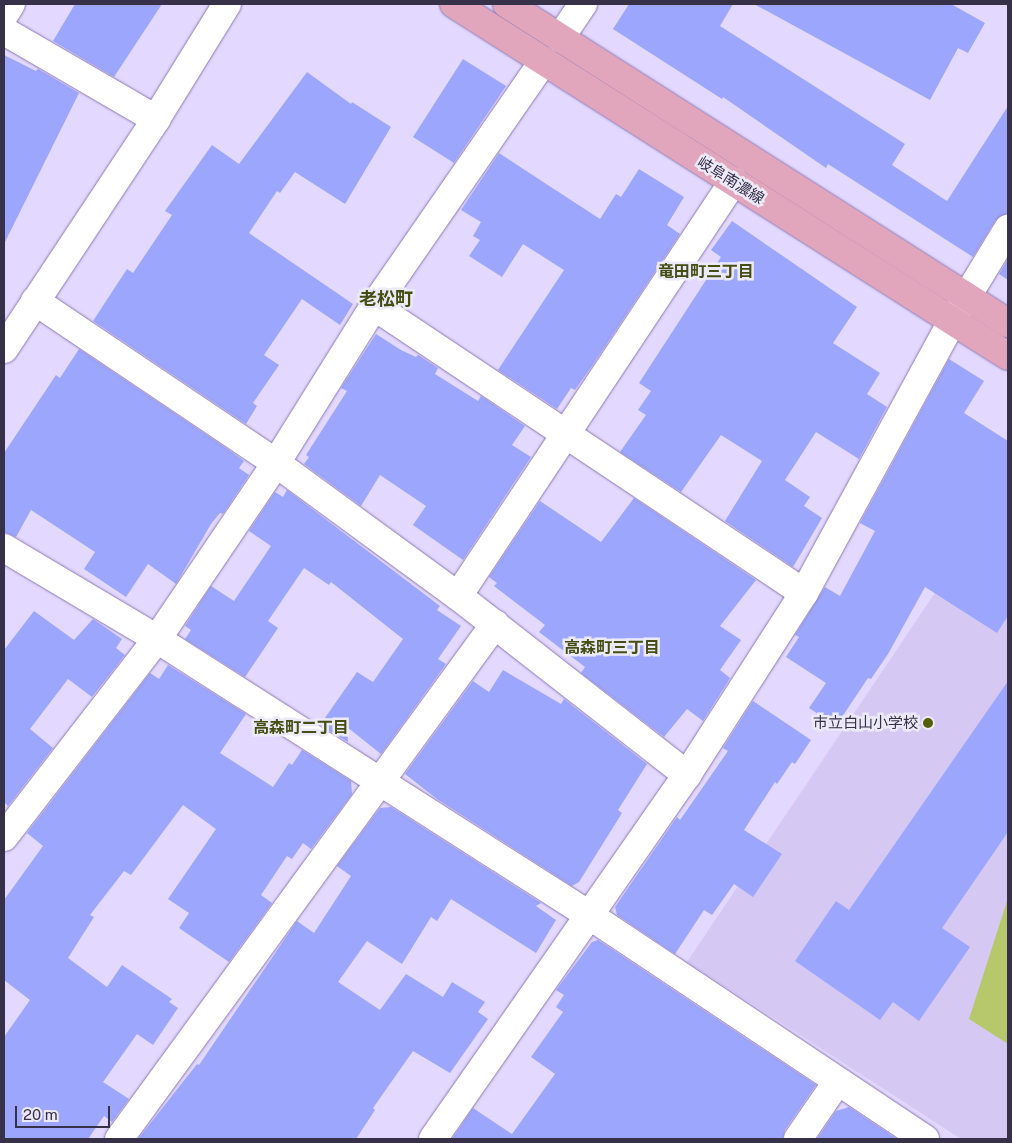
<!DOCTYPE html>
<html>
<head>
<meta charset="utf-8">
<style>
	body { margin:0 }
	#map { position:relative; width:1012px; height:1143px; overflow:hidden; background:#e3d8ff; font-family:"Public Sans","Noto Sans JP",sans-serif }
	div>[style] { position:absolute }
	.built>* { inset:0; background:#d5c9f4 }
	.green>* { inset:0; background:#b6c86b }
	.building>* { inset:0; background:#9ca6fd }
	.roads { filter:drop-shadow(0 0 1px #8c79b5) drop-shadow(0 0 1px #8c79b5) }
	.minor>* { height:28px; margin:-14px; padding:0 14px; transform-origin:14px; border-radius:14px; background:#fff }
	.major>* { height:28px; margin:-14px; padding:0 14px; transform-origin:14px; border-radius:14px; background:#e2a6bc }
	.dots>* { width:14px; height:14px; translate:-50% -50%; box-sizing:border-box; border:2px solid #edeaf7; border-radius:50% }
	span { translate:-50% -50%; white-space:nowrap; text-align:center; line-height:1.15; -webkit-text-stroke:5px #edeaf7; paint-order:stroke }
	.street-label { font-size:15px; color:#373049 }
	.poi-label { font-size:15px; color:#373049 }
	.right { translate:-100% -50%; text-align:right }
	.neighbourhood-label { font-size:16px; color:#444d13; font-weight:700 }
	.quarter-label { font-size:18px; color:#444d13; font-weight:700 }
	.frame { position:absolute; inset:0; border:5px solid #373049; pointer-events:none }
	.scale { position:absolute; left:15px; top:1106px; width:95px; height:22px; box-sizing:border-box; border:2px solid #373049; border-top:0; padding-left:6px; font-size:15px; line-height:18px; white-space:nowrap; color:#373049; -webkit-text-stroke:4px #edeaf7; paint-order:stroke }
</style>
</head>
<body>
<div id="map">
	<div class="built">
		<div style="clip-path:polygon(1008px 484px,1008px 1139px,961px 1139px,687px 962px)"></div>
	</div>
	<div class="green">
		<div style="clip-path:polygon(1008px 898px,1008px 1044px,969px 1019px)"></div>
	</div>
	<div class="building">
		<div style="clip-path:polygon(75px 4px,162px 4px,114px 77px,53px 41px)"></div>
		<div style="clip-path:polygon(629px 4px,733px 4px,720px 26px,905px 144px,892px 165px,947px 201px,1008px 106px,1008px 213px,995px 221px,973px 257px,828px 164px,826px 168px,723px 97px,722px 99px,613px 29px)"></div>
		<div style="clip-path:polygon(754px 4px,951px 4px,985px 23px,968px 53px,958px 48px,930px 100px)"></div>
		<div style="clip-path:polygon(4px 55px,36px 71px,38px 69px,79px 93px,4px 244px)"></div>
		<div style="clip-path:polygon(463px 59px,506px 86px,454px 163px,413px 137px)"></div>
		<div style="clip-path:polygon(307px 72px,351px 104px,352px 102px,391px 127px,345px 204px,295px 172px,280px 193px,277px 191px,249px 233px,353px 304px,340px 325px,302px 299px,264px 355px,279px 365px,253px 403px,257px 406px,246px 424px,93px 321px,127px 269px,133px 273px,172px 215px,165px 211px,212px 145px,239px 164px)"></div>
		<div style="clip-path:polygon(499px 153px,600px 219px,616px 194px,621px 197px,639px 169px,684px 197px,667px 225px,680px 234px,592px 366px,575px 390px,571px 388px,557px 409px,498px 370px,564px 270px,523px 244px,502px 277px,469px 256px,480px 240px,473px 236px,481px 222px,461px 210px)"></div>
		<div style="clip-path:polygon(732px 221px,857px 307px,833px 343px,880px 373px,867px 394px,887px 407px,859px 459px,816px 432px,785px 480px,810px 497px,804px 506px,822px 518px,793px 567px,725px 521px,762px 461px,721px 435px,681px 492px,620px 452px,646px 415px,638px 410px,651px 391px,639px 383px,721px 257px,711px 250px)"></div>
		<div style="clip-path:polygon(1008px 259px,1008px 280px,999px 274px)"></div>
		<div style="clip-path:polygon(376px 334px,401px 350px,416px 357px,418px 355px,438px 368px,435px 374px,478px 401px,481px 396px,525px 426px,512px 445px,531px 457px,463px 560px,413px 525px,426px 506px,380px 475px,361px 506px,304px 464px,309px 457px,306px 455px,347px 391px,341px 388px)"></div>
		<div style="clip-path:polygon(79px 349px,229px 450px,244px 461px,239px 468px,249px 475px,223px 514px,220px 513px,211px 524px,176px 584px,148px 564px,126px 597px,84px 569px,95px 552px,31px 510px,16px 537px,4px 532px,4px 453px,56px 375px,60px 378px)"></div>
		<div style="clip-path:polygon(949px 359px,984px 381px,964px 413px,1008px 441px,1008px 616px,997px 633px,925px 587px,888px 654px,871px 679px,868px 678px,836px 726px,809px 708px,826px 683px,786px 657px,799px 637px,795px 635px,825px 587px,840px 596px,875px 531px,860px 523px)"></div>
		<div style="clip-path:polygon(287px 490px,440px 606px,437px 610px,461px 626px,438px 659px,446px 664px,381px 754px,347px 727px,348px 742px,320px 725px,357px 672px,373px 682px,403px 639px,331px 582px,329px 585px,304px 568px,268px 621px,278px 628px,245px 677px,185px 639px,191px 630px,185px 626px,211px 586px,234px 601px,271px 546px,249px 531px,275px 492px,283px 497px)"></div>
		<div style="clip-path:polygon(634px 498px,756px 580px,720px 626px,741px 640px,720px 670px,730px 678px,727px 683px,703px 721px,687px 709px,664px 737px,581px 673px,585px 667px,539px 632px,545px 625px,494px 586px,497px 583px,489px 577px,540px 501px,601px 542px)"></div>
		<div style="clip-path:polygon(34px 611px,74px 640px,93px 619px,122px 639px,116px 648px,125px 655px,92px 697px,68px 679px,30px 729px,53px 748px,8px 806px,4px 802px,4px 650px)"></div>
		<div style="clip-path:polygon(168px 665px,246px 714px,220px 753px,273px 787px,289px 763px,292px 765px,302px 750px,351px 781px,352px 794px,311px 849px,303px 843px,292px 859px,287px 856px,261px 895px,272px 903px,229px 962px,179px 928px,189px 913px,168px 899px,216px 829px,183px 805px,131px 875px,124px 871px,90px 915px,94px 917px,68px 958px,107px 987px,122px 965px,172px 999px,169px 1002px,178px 1008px,153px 1045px,137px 1034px,103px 1082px,129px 1099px,112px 1122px,104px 1116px,88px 1139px,4px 1139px,4px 1037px,30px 1000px,4px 980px,4px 900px,43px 846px,27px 833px,150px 673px,159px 679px)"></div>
		<div style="clip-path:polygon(503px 670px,561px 704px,564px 699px,647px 764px,618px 810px,622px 813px,579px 882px,572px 886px,437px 799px,405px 774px,473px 681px,489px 692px)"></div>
		<div style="clip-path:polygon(1008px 681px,1008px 832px,942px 928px,970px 947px,919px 1021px,893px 1002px,880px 1020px,795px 961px,836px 901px,849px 910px)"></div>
		<div style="clip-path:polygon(753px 701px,811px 740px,795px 764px,792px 762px,777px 784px,775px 782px,744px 830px,782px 854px,753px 897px,734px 884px,712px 915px,704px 910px,675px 954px,617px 915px,615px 907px,677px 817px,680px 820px,728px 751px,723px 748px)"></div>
		<div style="clip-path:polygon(391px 807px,541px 903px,536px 906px,556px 920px,536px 953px,451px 899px,437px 921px,431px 917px,402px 964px,367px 941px,338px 982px,380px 1010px,406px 974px,443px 997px,452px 982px,485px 1002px,478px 1012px,488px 1019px,450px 1073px,413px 1051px,373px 1108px,375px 1110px,356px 1139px,138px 1139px,197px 1064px,199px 1065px,297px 921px,314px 933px,351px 876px,337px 866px,380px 808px)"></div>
		<div style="clip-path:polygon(598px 940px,816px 1085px,785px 1130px,783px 1139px,452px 1139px,473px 1108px,512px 1134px,555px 1074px,531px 1057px,563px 1012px,556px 1007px,564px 995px,556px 990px,592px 942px)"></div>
		<div style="clip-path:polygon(849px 1107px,897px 1139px,817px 1139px,836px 1111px)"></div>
	</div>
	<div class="roads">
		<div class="minor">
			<div style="left:4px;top:15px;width:13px;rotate:-58deg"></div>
			<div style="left:4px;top:31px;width:176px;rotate:30.1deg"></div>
			<div style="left:560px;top:38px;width:41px;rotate:-55.9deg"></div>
			<div style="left:35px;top:301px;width:290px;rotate:33.9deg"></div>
			<div style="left:276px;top:463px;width:225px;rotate:36.2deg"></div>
			<div style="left:458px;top:596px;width:291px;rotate:38deg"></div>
			<div style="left:374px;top:306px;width:517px;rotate:33.72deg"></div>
			<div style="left:4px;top:349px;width:276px;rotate:-56.5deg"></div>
			<div style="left:156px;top:119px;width:135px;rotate:-58.3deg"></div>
			<div style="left:4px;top:548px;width:178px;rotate:30.7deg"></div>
			<div style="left:157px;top:639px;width:513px;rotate:32.57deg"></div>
			<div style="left:589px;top:915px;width:404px;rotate:33.7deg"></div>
			<div style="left:458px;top:596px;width:498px;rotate:-56.4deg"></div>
			<div style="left:4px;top:837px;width:250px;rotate:-52.3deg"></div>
			<div style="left:157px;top:639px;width:212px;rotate:-55.9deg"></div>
			<div style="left:276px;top:463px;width:185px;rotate:-58deg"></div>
			<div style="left:374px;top:306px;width:297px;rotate:-55.3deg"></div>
			<div style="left:119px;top:1139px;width:638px;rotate:-53.87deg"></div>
			<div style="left:433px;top:1139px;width:444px;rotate:-55.1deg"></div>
			<div style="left:687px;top:775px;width:216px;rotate:-57.3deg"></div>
			<div style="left:804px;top:593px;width:310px;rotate:-61.4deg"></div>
			<div style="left:952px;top:321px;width:108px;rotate:-58.7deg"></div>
			<div style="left:798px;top:1139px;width:69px;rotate:-55.6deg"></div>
		</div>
		<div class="major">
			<div style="left:454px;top:4px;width:656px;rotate:32.43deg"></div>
			<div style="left:507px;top:4px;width:594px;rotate:32.49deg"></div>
		</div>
	</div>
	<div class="dots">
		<div style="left:928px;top:723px;background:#535f00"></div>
	</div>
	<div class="street-label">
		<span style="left:731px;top:180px;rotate:32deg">岐阜南濃線</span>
	</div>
	<div class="poi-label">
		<span class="right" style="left:918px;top:723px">市立白山小学校</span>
	</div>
	<div class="neighbourhood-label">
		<span style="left:706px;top:272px">竜田町三丁目</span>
		<span style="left:612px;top:648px">高森町三丁目</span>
		<span style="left:301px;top:728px">高森町二丁目</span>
	</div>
	<div class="quarter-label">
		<span style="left:386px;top:299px">老松町</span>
	</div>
	<div class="frame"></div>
	<div class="scale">20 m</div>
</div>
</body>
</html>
